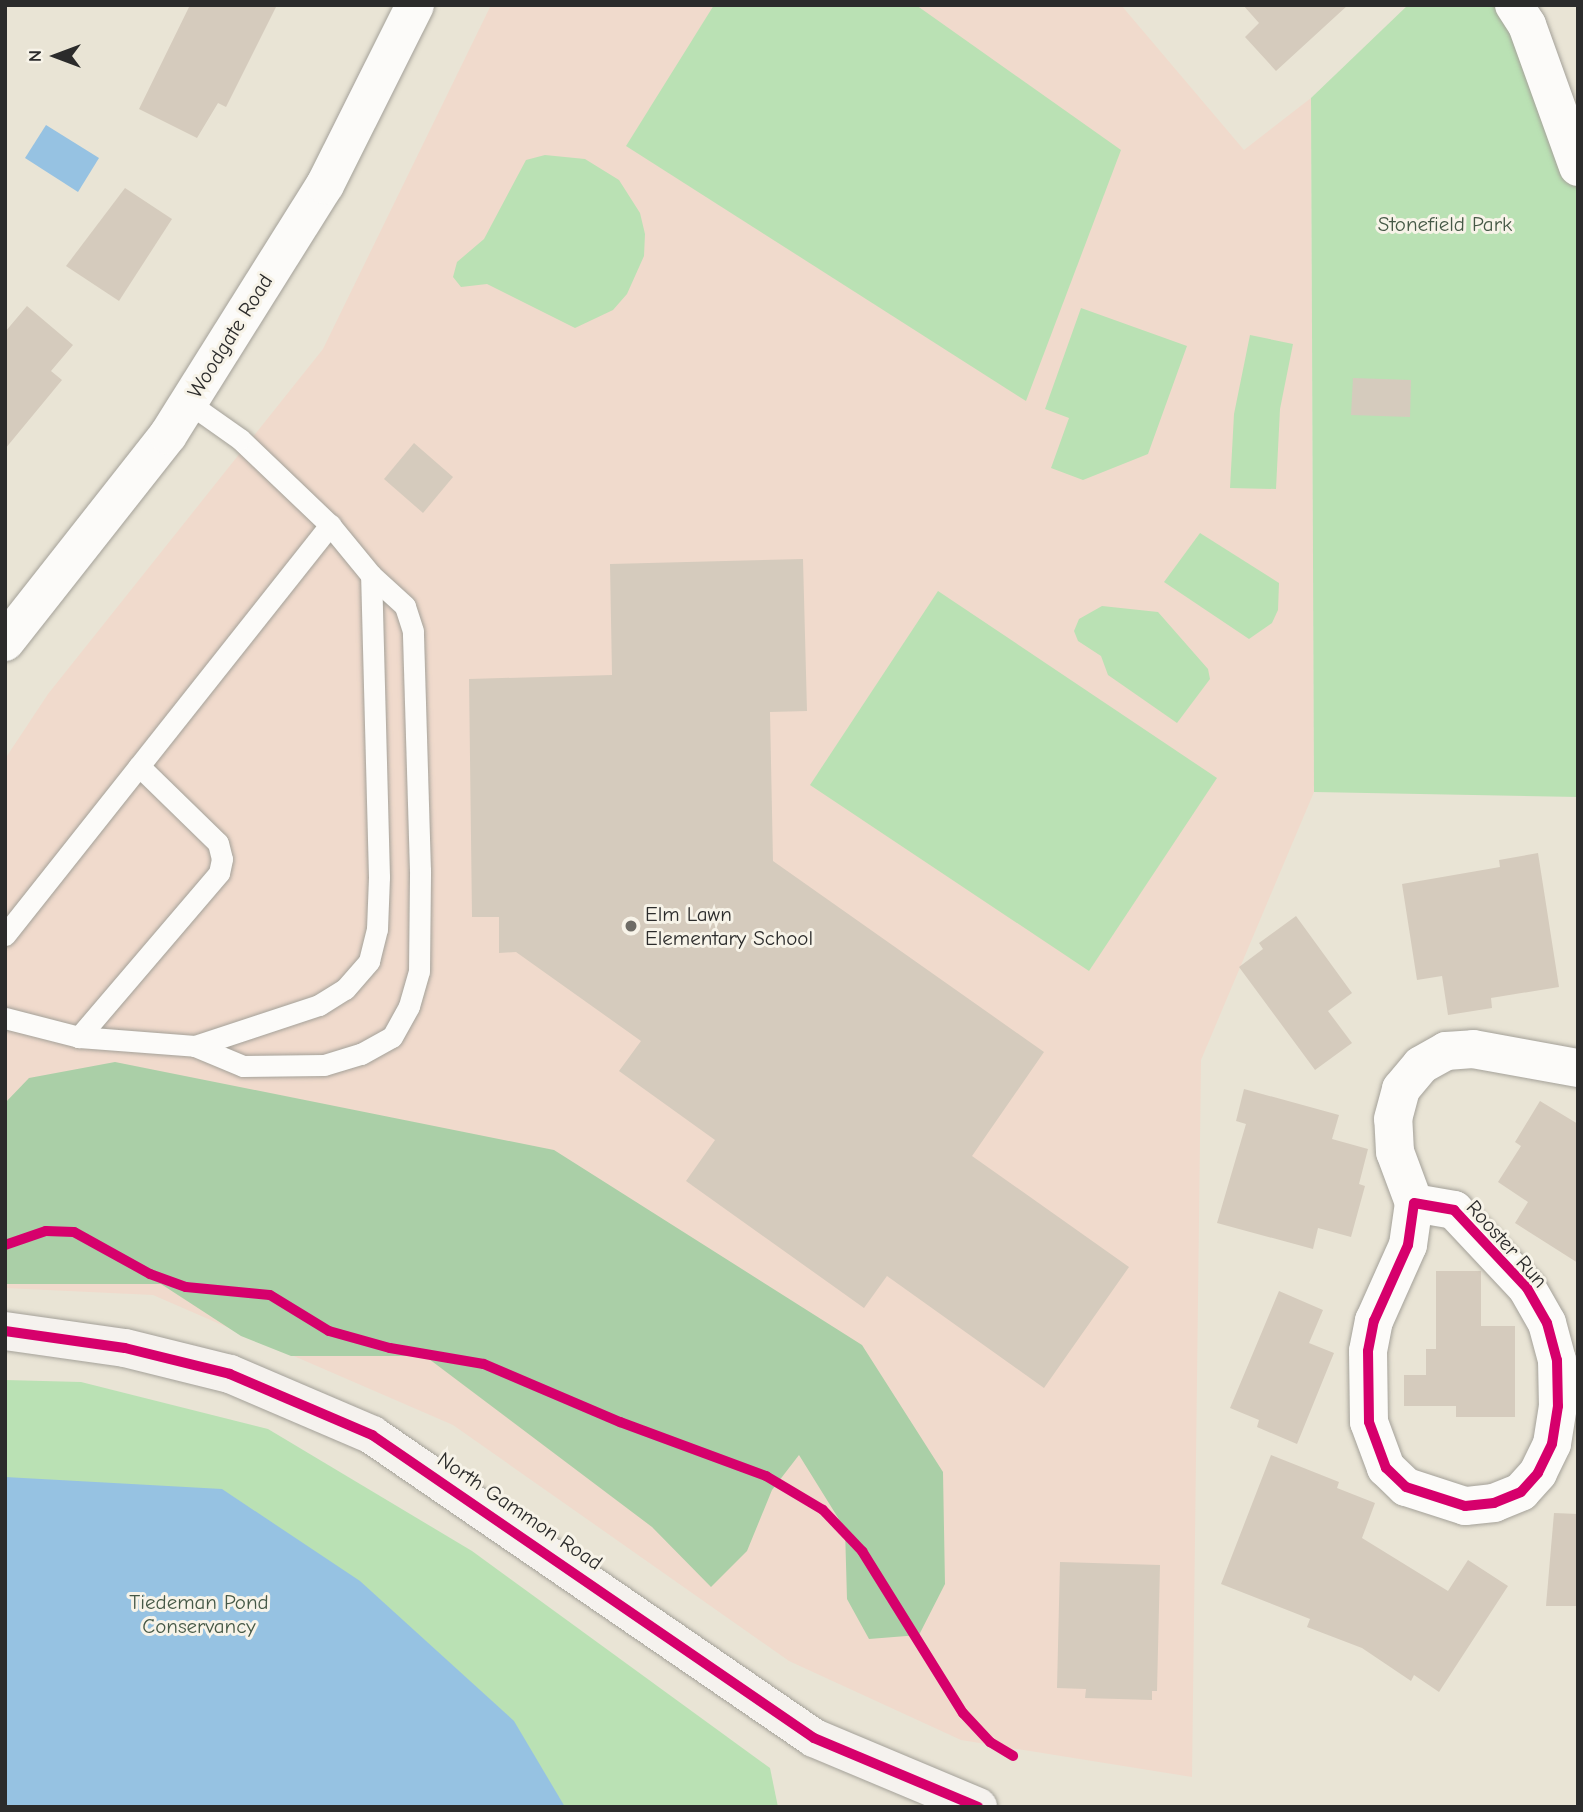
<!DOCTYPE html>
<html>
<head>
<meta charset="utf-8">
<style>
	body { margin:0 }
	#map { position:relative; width:1583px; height:1812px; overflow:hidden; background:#e9e4d5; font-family:"Comic Neue",sans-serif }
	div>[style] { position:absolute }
	.built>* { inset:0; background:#f0dacc }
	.green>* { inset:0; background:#bae1b4 }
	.forest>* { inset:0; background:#aacfa7 }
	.water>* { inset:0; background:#96c2e2 }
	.building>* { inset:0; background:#d5cbbd }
	.roads { filter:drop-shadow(0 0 2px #a4a199) drop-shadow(0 0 2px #a4a199) }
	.service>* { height:21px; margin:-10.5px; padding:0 10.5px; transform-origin:10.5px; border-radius:10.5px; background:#fcfbf9 }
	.minor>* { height:38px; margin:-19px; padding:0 19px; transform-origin:19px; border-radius:19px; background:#fcfbf9 }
	.secondary>* { height:38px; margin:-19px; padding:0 19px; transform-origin:19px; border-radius:19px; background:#f5f2ee }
	.cycleway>* { height:10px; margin:-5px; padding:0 5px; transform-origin:5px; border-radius:5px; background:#d6006c }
	.dots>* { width:19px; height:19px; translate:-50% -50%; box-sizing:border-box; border:4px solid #f7f3e8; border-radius:50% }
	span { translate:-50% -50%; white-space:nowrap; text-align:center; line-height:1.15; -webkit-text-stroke:6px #f7f3e8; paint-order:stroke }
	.park-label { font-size:21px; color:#455846 }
	.street-label { font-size:21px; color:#2b2b2b }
	.poi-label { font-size:21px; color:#2b2b2b }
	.left { translate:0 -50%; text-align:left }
	.frame { position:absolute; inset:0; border:7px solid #2b2b2b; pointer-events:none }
	.north { position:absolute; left:21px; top:21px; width:70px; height:70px; -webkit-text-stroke:5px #f7f3e8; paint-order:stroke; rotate:270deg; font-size:19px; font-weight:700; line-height:28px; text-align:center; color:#2b2b2b }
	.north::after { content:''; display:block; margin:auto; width:24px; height:32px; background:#2b2b2b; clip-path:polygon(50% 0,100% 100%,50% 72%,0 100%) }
</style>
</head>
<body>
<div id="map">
	<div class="built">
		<div style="clip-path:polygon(491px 5px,1121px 5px,1244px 150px,1311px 98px,1314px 792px,1201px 1060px,1192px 1777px,961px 1740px,789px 1661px,453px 1425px,153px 1295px,5px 1288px,5px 759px,48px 694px,323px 349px)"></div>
	</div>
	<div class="green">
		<div style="clip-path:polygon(714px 5px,916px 5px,1121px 150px,1026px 401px,626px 146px)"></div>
		<div style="clip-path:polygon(1408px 5px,1514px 5px,1578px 167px,1578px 797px,1314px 792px,1311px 98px)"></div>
		<div style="clip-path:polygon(545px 155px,585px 159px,619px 180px,640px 213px,645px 234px,644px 256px,627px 294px,613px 310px,575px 328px,487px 284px,461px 287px,453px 277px,457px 262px,484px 239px,526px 160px)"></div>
		<div style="clip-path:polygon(1081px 308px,1187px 346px,1148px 454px,1083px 480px,1051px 468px,1069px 418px,1045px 409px)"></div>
		<div style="clip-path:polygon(1250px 335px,1293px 344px,1280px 409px,1276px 489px,1230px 488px,1234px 414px)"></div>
		<div style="clip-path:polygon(1200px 533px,1279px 583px,1278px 610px,1272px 623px,1249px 639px,1164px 582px)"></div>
		<div style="clip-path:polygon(938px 591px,1217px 778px,1089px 971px,810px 785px)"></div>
		<div style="clip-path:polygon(1102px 606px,1158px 612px,1208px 669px,1210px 679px,1177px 723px,1108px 675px,1101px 656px,1078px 641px,1074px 631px,1079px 619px)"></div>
		<div style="clip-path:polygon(5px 1380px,81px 1382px,268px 1429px,472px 1551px,770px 1768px,778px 1807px,5px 1807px)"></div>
	</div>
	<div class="forest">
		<div style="clip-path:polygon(115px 1062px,554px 1150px,862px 1345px,943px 1472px,945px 1584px,919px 1635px,869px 1639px,847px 1599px,845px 1529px,799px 1455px,772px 1490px,747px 1551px,711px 1587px,652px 1527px,425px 1356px,291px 1356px,241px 1336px,161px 1284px,5px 1284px,5px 1103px,29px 1078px)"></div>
	</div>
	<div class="water">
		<div style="clip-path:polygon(46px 125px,99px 158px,78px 192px,25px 158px)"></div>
		<div style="clip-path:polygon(5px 1477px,222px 1489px,360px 1581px,514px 1721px,565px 1807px,5px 1807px)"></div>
	</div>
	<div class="building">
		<div style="clip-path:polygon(190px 5px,277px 5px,226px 107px,218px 103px,197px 138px,139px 109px)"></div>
		<div style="clip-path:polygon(1243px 5px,1348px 5px,1276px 71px,1245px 37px,1259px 23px)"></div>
		<div style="clip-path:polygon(125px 188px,172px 219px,119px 301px,66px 266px)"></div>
		<div style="clip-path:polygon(27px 306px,73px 345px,51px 371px,62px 380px,5px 449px,5px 332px)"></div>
		<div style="clip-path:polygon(1353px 378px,1411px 380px,1410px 417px,1351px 415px)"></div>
		<div style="clip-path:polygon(414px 443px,453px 477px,423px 513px,384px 479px)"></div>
		<div style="clip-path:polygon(803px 559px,807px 711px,770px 712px,773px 861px,1044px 1052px,972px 1156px,1129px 1267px,1044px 1388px,887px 1276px,864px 1308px,686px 1181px,715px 1140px,619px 1071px,641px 1041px,516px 952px,499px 953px,499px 917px,472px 917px,469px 679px,612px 675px,610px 564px)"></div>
		<div style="clip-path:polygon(1538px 853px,1559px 987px,1491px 998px,1492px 1008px,1448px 1015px,1442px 976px,1417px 980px,1402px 884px,1500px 867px,1499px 860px)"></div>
		<div style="clip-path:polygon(1296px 916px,1352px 993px,1328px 1011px,1352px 1043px,1315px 1070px,1239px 967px,1263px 949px,1259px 943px)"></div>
		<div style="clip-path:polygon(1244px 1089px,1339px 1115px,1332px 1139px,1368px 1149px,1359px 1184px,1365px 1186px,1351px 1237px,1318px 1228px,1313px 1249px,1217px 1223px,1246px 1124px,1236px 1121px)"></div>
		<div style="clip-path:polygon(1540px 1101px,1578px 1124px,1578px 1263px,1515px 1223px,1528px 1202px,1498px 1182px,1521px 1146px,1515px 1142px)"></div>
		<div style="clip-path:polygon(1436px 1271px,1481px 1271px,1481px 1326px,1515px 1326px,1515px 1417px,1456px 1417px,1456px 1406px,1404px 1406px,1404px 1375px,1426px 1375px,1426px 1349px,1436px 1349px)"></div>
		<div style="clip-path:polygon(1279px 1291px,1323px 1310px,1309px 1343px,1334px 1353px,1297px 1444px,1257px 1427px,1259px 1420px,1230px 1408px)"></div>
		<div style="clip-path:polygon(1271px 1455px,1339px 1482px,1337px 1488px,1375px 1503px,1362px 1538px,1448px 1591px,1468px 1560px,1508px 1586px,1439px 1692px,1414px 1675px,1411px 1681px,1362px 1648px,1307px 1627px,1310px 1619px,1221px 1584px)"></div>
		<div style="clip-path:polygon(1554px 1513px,1578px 1514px,1578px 1606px,1546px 1606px)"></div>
		<div style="clip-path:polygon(1060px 1562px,1160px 1565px,1157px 1691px,1152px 1691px,1152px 1700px,1085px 1698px,1086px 1689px,1057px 1688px)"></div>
	</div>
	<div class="roads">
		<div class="service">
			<div style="left:139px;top:766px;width:308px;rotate:-51.6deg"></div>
			<div style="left:5px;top:935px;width:216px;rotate:-51.6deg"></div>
			<div style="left:139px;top:766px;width:110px;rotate:44.3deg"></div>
			<div style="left:218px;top:843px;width:16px;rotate:76deg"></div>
			<div style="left:222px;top:859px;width:14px;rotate:102deg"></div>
			<div style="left:219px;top:873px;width:216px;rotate:130.5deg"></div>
			<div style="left:5px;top:1018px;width:76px;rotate:14.4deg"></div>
			<div style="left:79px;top:1037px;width:116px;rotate:4.4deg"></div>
			<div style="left:195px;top:1046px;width:131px;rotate:-18.3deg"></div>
			<div style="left:319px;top:1005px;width:31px;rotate:-32deg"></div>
			<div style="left:345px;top:989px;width:37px;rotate:-49deg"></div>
			<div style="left:369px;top:961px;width:33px;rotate:-76deg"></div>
			<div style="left:377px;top:929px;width:52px;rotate:-87.8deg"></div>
			<div style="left:379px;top:877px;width:302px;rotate:-91.5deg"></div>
			<div style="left:371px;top:575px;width:65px;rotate:-129.4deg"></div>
			<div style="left:330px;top:525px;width:124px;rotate:-136.3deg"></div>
			<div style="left:240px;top:439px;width:62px;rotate:-144.8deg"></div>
			<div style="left:195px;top:1046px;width:52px;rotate:22.6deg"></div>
			<div style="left:243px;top:1066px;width:81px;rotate:-0.7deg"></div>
			<div style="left:324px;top:1065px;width:39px;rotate:-17deg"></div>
			<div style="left:361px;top:1054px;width:35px;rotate:-29deg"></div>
			<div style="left:392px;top:1037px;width:35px;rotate:-61deg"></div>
			<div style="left:409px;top:1006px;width:36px;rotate:-74deg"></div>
			<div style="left:419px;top:971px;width:100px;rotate:-89.4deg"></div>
			<div style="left:420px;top:871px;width:240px;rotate:-91.7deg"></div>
			<div style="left:413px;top:631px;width:26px;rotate:-108deg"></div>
			<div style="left:405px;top:606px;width:46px;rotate:-137.6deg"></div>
		</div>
		<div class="minor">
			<div style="left:1514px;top:5px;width:24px;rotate:57deg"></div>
			<div style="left:1527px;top:25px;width:151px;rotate:70.2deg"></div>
			<div style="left:5px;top:642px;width:263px;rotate:-51.8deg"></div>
			<div style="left:168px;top:435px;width:295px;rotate:-57.9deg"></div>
			<div style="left:325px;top:185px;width:201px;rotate:-63.4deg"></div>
			<div style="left:1414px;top:1203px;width:41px;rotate:9.9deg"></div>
			<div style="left:1454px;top:1210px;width:107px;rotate:46.9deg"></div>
			<div style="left:1527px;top:1288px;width:40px;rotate:60.3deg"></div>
			<div style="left:1547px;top:1323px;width:38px;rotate:75deg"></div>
			<div style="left:1557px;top:1360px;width:46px;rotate:88.8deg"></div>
			<div style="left:1558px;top:1406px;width:38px;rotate:99deg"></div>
			<div style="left:1552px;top:1444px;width:32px;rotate:116deg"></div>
			<div style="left:1538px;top:1473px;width:25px;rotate:132deg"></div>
			<div style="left:1521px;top:1492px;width:29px;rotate:158deg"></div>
			<div style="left:1494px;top:1503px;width:29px;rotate:174deg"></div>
			<div style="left:1465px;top:1506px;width:62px;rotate:-162.1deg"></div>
			<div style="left:1406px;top:1487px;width:28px;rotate:-136deg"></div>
			<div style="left:1386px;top:1468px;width:49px;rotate:-110.3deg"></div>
			<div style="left:1369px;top:1422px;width:71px;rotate:-90.8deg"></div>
			<div style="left:1368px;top:1351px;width:31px;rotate:-79deg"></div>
			<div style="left:1374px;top:1321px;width:83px;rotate:-65.9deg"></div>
			<div style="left:1408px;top:1245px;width:42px;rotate:-81.9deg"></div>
			<div style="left:1414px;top:1203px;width:54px;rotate:-110.4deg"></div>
			<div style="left:1395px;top:1152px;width:33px;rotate:-93deg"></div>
			<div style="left:1393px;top:1119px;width:31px;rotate:-75deg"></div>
			<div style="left:1401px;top:1089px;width:31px;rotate:-50deg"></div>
			<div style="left:1421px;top:1065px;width:29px;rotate:-29deg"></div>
			<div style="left:1446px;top:1051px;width:27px;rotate:-4deg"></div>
			<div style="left:1473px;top:1049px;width:107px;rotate:10.3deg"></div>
		</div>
		<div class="secondary">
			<div style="left:5px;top:1331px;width:121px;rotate:8.1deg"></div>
			<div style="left:125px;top:1348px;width:108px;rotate:13.9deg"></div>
			<div style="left:230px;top:1374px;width:155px;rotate:23.2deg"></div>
			<div style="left:372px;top:1435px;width:536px;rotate:34.43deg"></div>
			<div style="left:814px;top:1738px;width:178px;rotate:22.8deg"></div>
		</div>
	</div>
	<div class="cycleway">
		<div style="left:1414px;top:1203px;width:41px;rotate:9.9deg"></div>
		<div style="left:1454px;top:1210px;width:107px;rotate:46.9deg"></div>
		<div style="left:1527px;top:1288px;width:40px;rotate:60.3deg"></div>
		<div style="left:1547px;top:1323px;width:38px;rotate:75deg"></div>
		<div style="left:1557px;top:1360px;width:46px;rotate:88.8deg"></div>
		<div style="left:1558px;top:1406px;width:38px;rotate:99deg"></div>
		<div style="left:1552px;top:1444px;width:32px;rotate:116deg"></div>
		<div style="left:1538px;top:1473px;width:25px;rotate:132deg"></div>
		<div style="left:1521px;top:1492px;width:29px;rotate:158deg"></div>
		<div style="left:1494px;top:1503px;width:29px;rotate:174deg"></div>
		<div style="left:1465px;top:1506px;width:62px;rotate:-162.1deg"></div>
		<div style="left:1406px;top:1487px;width:28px;rotate:-136deg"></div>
		<div style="left:1386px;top:1468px;width:49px;rotate:-110.3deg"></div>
		<div style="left:1369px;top:1422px;width:71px;rotate:-90.8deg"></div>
		<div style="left:1368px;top:1351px;width:31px;rotate:-79deg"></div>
		<div style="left:1374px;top:1321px;width:83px;rotate:-65.9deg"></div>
		<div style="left:1408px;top:1245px;width:42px;rotate:-81.9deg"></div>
		<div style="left:5px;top:1245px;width:43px;rotate:-18.9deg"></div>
		<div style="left:46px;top:1231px;width:28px;rotate:2deg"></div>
		<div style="left:74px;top:1232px;width:87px;rotate:28.9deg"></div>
		<div style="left:150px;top:1274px;width:38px;rotate:20deg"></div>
		<div style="left:186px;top:1287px;width:84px;rotate:5.4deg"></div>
		<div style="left:270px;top:1295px;width:69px;rotate:31.4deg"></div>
		<div style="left:329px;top:1331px;width:63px;rotate:15.6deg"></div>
		<div style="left:390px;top:1348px;width:95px;rotate:9.7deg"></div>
		<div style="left:484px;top:1364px;width:148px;rotate:23.1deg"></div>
		<div style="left:620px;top:1422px;width:156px;rotate:20.3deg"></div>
		<div style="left:766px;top:1476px;width:66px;rotate:30.8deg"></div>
		<div style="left:823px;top:1510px;width:57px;rotate:46.4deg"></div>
		<div style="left:862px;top:1551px;width:191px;rotate:58.1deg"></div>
		<div style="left:963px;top:1713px;width:40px;rotate:47deg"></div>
		<div style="left:990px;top:1742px;width:27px;rotate:31deg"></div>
		<div style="left:5px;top:1331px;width:121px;rotate:8.1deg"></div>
		<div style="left:125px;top:1348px;width:108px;rotate:13.9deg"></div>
		<div style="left:230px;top:1374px;width:155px;rotate:23.2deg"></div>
		<div style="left:372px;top:1435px;width:536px;rotate:34.43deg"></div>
		<div style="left:814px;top:1738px;width:178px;rotate:22.8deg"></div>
	</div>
	<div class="dots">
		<div style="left:631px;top:926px;background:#6e6c66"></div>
	</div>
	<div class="park-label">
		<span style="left:1445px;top:224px">Stonefield Park</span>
		<span style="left:199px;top:1614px">Tiedeman Pond<br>Conservancy</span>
	</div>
	<div class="street-label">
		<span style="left:230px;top:336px;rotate:-58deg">Woodgate Road</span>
		<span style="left:1507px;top:1244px;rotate:48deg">Rooster Run</span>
		<span style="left:520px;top:1511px;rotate:34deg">North Gammon Road</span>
	</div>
	<div class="poi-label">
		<span class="left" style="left:645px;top:926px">Elm Lawn<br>Elementary School</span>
	</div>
	<div class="frame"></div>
	<div class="north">N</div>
</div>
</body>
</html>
